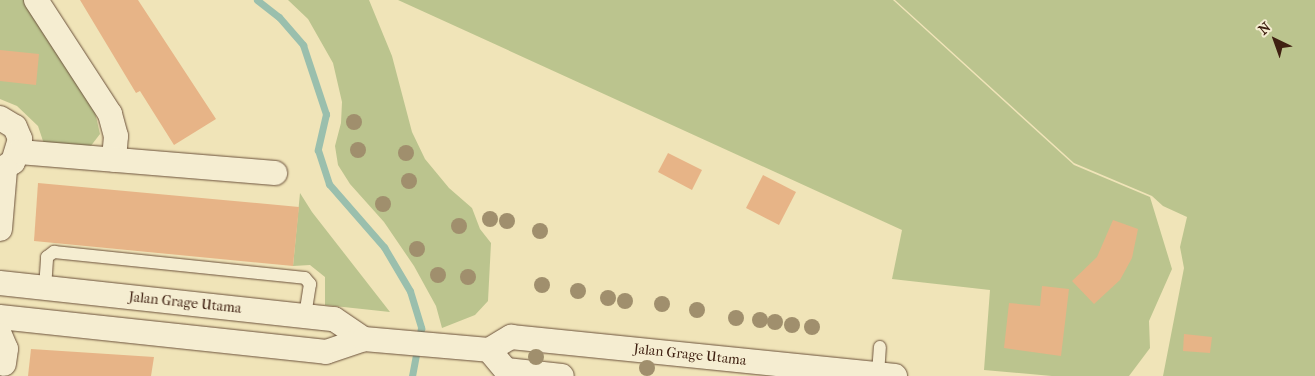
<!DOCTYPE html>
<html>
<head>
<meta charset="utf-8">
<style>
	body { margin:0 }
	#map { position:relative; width:1315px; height:376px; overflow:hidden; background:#f0e4b8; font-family:"IM FELL French Canon",serif }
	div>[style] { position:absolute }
	.green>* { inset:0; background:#bbc48e }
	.stream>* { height:7px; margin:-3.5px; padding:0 3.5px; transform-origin:3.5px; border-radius:3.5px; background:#9abfad }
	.building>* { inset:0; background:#e7b487 }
	.roads { filter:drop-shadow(0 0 1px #6b513b) drop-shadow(0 0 1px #6b513b) }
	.lane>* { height:12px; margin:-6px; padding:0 6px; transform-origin:6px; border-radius:6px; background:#f5edd1 }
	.street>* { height:24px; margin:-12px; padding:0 12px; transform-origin:12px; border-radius:12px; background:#f5edd1 }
	.trees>* { width:16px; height:16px; margin:-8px; border-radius:50%; background:#a08f6d }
	span { translate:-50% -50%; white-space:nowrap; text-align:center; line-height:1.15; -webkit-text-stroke:4px #f5edd1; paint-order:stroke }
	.street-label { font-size:14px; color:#3f2011 }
	.north { position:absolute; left:1250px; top:15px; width:50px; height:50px; -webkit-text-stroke:4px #f5edd1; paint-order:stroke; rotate:318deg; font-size:14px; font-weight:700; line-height:20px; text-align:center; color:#3f2011 }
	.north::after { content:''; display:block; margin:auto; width:18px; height:22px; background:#3f2011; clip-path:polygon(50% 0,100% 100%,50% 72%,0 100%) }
</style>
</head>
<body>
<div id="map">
	<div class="green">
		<div style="clip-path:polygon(0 0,25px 0,95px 112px,100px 134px,90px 147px,44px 144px,38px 126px,17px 106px,0 99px)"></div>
		<div style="clip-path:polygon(288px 0,369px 0,392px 56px,412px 132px,425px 159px,449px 188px,472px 208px,480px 229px,491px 243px,488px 301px,475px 315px,442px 328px,436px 306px,414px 266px,384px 222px,350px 184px,338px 165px,335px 146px,341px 123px,342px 102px,333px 63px,308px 19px)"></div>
		<div style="clip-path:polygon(398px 0,893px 0,1074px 165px,1150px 197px,1172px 269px,1149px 321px,1150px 348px,1129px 376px,1052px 376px,984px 370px,990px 290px,892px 279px,902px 230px)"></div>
		<div style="clip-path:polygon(895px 0,1315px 0,1315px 376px,1163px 376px,1184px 268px,1180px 247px,1187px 217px,1163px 206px,1152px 196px,1074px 163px)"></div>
		<div style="clip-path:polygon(300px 193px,312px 212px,390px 312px,325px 305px,325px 277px,310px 265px,293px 266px)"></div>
	</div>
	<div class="stream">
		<div style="left:257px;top:0;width:28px;rotate:38deg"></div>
		<div style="left:279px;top:17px;width:37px;rotate:49deg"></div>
		<div style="left:303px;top:45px;width:73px;rotate:71.6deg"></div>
		<div style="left:326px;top:114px;width:37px;rotate:103deg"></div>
		<div style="left:318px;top:150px;width:36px;rotate:72deg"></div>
		<div style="left:329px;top:184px;width:84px;rotate:48.9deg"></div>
		<div style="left:384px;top:247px;width:51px;rotate:59.4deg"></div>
		<div style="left:410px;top:291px;width:39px;rotate:73deg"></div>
		<div style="left:421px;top:328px;width:49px;rotate:100.6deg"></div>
	</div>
	<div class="building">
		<div style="clip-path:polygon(80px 0,138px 0,216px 119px,174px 145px,140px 91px,136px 93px)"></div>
		<div style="clip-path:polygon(0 50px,39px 54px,36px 85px,0 81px)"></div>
		<div style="clip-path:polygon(668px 153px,702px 170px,692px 190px,658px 172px)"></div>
		<div style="clip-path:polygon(763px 175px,796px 192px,779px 225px,746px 208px)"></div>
		<div style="clip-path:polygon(38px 183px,299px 207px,293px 266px,34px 241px)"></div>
		<div style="clip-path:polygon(1113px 220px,1138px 229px,1132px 258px,1120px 280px,1094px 304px,1072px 281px,1097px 257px)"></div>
		<div style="clip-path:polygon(1042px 286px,1069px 289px,1061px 356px,1004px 348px,1009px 303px,1040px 306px)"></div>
		<div style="clip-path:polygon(1184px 334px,1212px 337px,1210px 353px,1183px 351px)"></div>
		<div style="clip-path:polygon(31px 349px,154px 357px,151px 376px,28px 376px)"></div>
	</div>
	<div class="roads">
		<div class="lane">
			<div style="left:45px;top:288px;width:31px;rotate:-86deg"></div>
			<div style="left:47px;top:257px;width:9px;rotate:-36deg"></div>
			<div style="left:54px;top:252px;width:252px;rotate:5.9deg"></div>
			<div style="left:305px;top:278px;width:8px;rotate:50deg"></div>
			<div style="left:310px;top:284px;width:32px;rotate:99deg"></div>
			<div style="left:878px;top:374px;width:27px;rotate:-86deg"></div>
		</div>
		<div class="street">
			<div style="left:36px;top:0;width:136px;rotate:57deg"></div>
			<div style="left:110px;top:114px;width:23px;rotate:75deg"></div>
			<div style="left:116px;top:136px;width:24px;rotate:95deg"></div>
			<div style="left:0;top:118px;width:17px;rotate:31deg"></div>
			<div style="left:15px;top:127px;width:13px;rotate:67deg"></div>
			<div style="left:20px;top:139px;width:24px;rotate:107deg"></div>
			<div style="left:13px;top:162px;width:15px;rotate:148deg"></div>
			<div style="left:19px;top:152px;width:257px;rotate:4.7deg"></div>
			<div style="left:0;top:229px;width:60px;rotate:-85.2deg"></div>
			<div style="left:0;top:283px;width:336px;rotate:6.2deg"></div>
			<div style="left:334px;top:319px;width:36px;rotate:34deg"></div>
			<div style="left:0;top:317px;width:328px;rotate:6.1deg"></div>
			<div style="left:326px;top:352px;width:40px;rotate:-18.9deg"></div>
			<div style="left:364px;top:339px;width:125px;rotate:5deg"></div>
			<div style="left:489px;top:350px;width:26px;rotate:-31deg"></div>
			<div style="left:511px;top:337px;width:386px;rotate:5.8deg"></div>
			<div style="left:0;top:335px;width:15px;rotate:67deg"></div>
			<div style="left:6px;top:349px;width:15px;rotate:98deg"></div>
			<div style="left:489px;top:350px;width:26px;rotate:50deg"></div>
			<div style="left:506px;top:370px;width:56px;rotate:6.1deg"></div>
		</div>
	</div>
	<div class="trees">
		<div style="left:354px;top:122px"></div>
		<div style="left:358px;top:150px"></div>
		<div style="left:406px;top:153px"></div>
		<div style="left:409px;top:181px"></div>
		<div style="left:383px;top:204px"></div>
		<div style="left:490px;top:219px"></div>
		<div style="left:507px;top:221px"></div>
		<div style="left:459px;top:226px"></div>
		<div style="left:540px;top:231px"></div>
		<div style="left:417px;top:249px"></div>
		<div style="left:438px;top:275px"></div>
		<div style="left:468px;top:277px"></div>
		<div style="left:542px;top:285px"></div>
		<div style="left:578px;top:291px"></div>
		<div style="left:608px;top:298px"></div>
		<div style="left:625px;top:301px"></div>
		<div style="left:662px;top:304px"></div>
		<div style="left:697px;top:310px"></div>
		<div style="left:736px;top:318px"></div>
		<div style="left:760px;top:320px"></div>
		<div style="left:775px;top:322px"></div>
		<div style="left:792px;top:325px"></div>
		<div style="left:812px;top:327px"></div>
		<div style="left:536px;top:357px"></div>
		<div style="left:647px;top:368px"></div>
	</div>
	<div class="street-label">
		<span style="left:185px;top:303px;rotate:6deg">Jalan Grage Utama</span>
		<span style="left:690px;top:355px;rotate:6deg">Jalan Grage Utama</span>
	</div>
	<div class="north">N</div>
</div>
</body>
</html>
